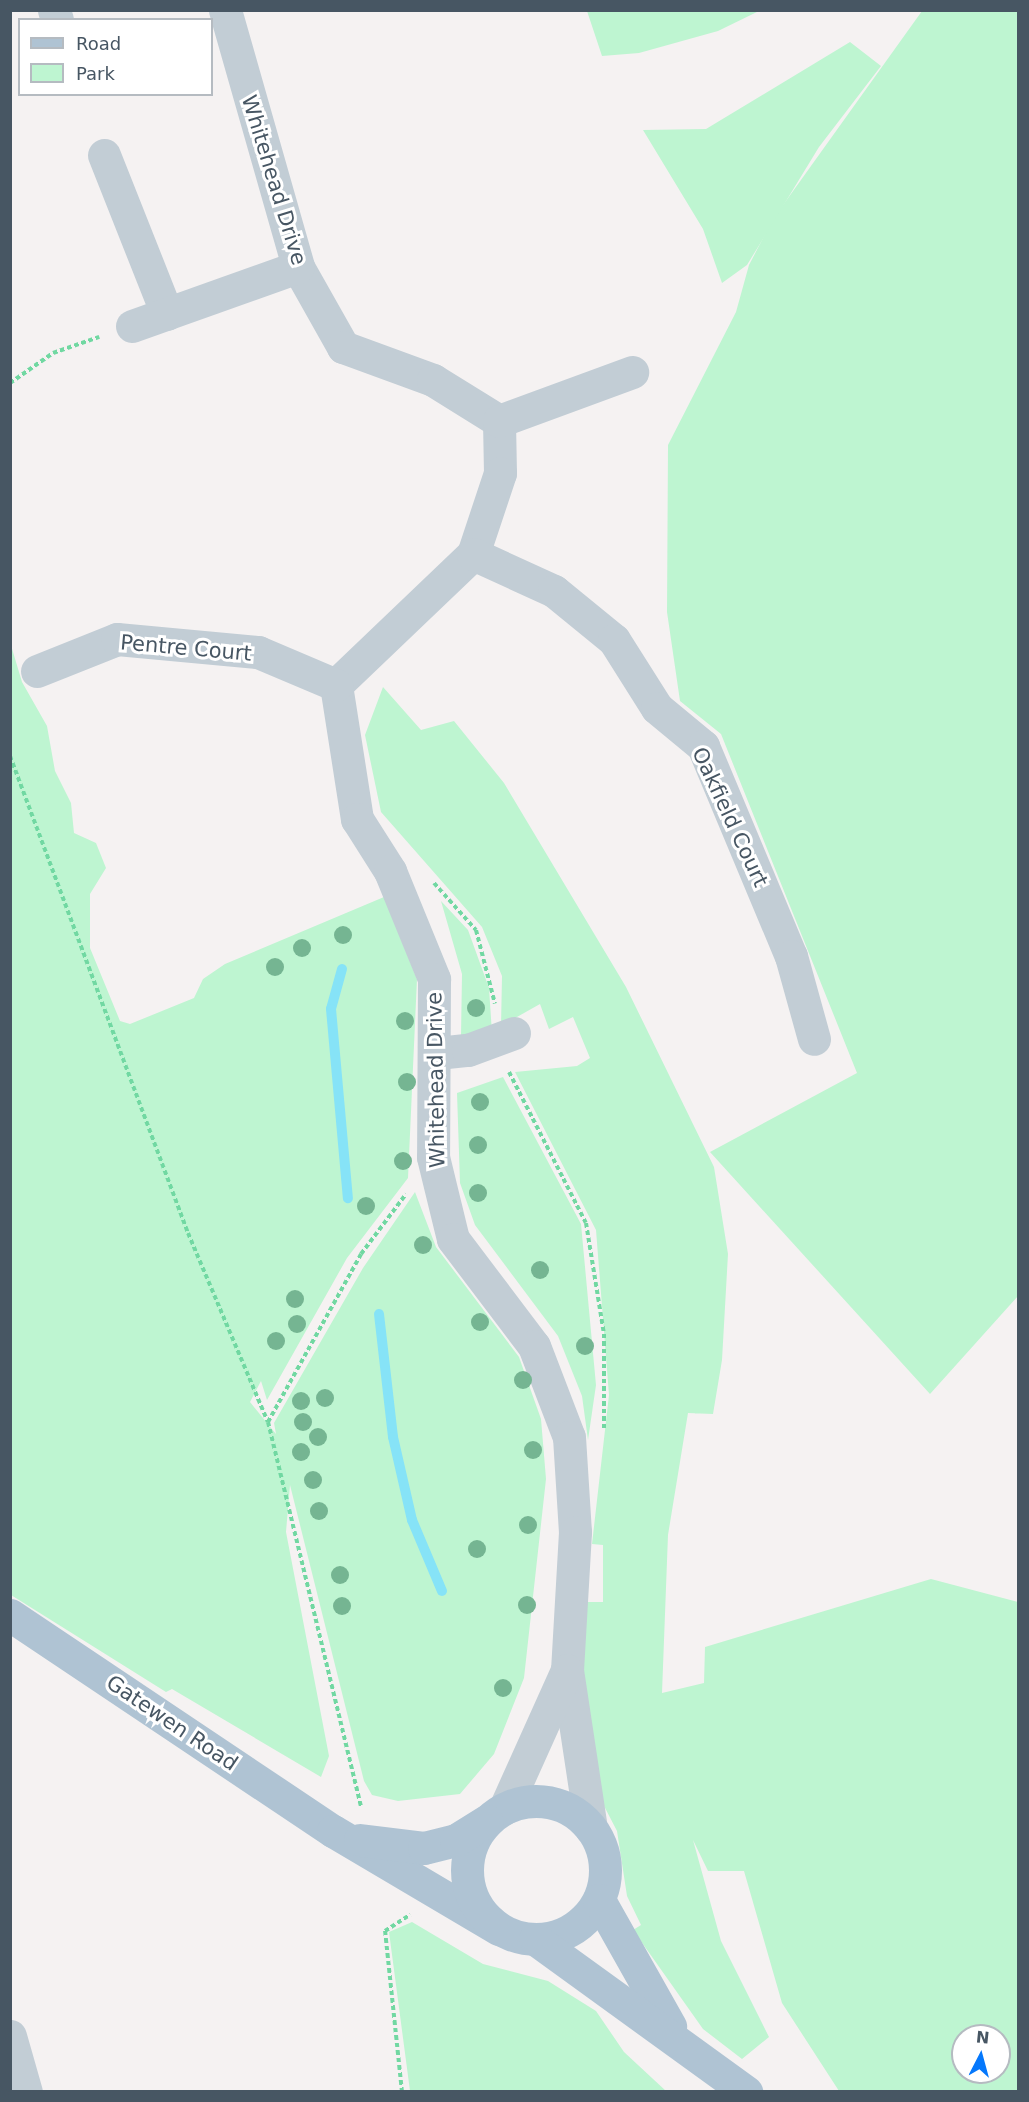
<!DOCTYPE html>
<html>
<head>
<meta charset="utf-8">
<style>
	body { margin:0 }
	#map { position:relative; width:1029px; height:2102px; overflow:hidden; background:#f5f2f2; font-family:"DejaVu Sans",sans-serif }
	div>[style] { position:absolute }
	.green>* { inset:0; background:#bef5d1 }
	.stream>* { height:10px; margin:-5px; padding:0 5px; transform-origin:5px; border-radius:5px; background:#86e3f7 }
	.path>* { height:4px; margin-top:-2px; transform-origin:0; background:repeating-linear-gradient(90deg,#71d8a2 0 4.5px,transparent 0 7.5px) }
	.minor>* { height:33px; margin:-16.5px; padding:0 16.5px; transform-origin:16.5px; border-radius:16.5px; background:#c2cdd5 }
	.major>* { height:33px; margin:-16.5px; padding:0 16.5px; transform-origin:16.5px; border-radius:16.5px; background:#afc3d3 }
	.major>.ring { margin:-16.5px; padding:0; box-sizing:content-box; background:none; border:33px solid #afc3d3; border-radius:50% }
	.trees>* { width:18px; height:18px; margin:-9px; border-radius:50%; background:#75b592 }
	span { translate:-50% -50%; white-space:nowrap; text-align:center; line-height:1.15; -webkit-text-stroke:6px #fff; paint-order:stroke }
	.street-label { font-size:21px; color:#475663 }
	.frame { position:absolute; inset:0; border:12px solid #475663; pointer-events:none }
	.legend { position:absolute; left:18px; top:18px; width:195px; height:78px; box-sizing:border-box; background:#fff; border:2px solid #b5bbc1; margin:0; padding:8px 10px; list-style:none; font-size:18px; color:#475663 }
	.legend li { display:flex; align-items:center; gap:12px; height:30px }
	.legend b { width:30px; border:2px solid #b5bbc1 }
	.north { position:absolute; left:951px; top:2024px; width:60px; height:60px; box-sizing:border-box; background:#fff; border:2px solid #b5bbc1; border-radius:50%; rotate:6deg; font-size:16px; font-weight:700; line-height:24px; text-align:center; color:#475663 }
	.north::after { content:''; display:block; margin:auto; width:21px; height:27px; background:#0578fc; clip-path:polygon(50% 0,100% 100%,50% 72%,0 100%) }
</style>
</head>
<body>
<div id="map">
	<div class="green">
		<div style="clip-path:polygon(587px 11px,587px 10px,759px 11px,718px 31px,639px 53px,602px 56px)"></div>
		<div style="clip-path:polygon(922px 11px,1018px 11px,1018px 1296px,930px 1394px,710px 1152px,857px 1073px,721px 734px,680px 701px,667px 612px,668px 445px,736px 312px,749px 265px,773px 219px)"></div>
		<div style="clip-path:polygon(850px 42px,881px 66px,819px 147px,747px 265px,722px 283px,703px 229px,643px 130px,706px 129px)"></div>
		<div style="clip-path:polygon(10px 642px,22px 682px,47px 726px,55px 771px,71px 803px,74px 833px,96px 843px,106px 868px,90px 894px,90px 948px,120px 1021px,130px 1024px,194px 998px,203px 979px,225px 964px,384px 897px,417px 979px,408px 1178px,347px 1258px,267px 1400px,261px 1381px,250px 1402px,276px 1434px,274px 1423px,363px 1268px,415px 1192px,436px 1247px,519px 1357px,541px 1419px,546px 1479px,524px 1678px,494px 1754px,460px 1794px,398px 1801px,372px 1795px,364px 1781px,290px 1485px,286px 1532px,329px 1756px,321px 1777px,172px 1689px,166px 1692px,11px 1595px)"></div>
		<div style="clip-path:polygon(evenodd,383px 687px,421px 730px,454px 721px,504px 783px,626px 987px,714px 1167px,728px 1254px,722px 1360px,713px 1414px,688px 1413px,668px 1535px,662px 1693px,704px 1683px,705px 1647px,931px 1579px,1018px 1602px,1018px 2091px,839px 2091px,782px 2003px,744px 1871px,708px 1871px,693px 1840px,721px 1941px,769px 2037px,742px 2059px,703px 2029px,633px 1930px,641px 1925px,627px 1896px,617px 1831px,603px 1804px,581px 1707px,586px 1602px,603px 1602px,603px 1545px,592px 1544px,609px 1395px,596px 1230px,515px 1072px,577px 1066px,590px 1058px,573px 1017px,549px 1029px,540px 1004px,501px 1026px,502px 976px,482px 927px,381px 812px,365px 735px,383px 687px,963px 2036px,999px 2036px,999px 2072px,963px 2072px,963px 2036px)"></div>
		<div style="clip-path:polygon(441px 901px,468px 930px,489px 988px,492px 1033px,461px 1036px,462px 974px)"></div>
		<div style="clip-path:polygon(503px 1077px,581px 1224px,596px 1385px,588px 1440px,582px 1396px,558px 1336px,475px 1225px,460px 1183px,457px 1093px)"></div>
		<div style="clip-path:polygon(412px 1922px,483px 1964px,548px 1981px,596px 2011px,624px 2052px,666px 2091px,410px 2091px,389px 1932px)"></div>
	</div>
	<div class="stream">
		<div style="left:342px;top:969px;width:41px;rotate:105.4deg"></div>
		<div style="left:331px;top:1009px;width:190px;rotate:84.9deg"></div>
		<div style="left:379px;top:1314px;width:124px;rotate:83.5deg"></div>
		<div style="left:393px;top:1437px;width:85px;rotate:77.1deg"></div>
		<div style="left:412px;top:1520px;width:77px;rotate:67.1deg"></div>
	</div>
	<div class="path">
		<div style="left:10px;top:383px;width:52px;rotate:-34.9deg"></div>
		<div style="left:53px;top:353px;width:49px;rotate:-19.2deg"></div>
		<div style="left:10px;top:756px;width:509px;rotate:69.54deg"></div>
		<div style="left:188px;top:1233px;width:205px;rotate:67.1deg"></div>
		<div style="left:268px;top:1422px;width:395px;rotate:76.4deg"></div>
		<div style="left:434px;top:883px;width:63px;rotate:48.2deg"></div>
		<div style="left:476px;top:930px;width:76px;rotate:75.6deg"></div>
		<div style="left:509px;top:1072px;width:169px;rotate:63deg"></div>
		<div style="left:586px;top:1223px;width:112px;rotate:80.8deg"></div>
		<div style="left:604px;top:1334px;width:94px;rotate:90deg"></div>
		<div style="left:268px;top:1422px;width:192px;rotate:-61deg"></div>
		<div style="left:361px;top:1254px;width:75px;rotate:-53.1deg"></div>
		<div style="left:402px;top:2092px;width:162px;rotate:-96deg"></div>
		<div style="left:385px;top:1931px;width:30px;rotate:-33deg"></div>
	</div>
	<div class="minor">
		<div style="left:54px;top:10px;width:10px;rotate:73deg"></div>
		<div style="left:225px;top:10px;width:267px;rotate:74.1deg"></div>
		<div style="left:298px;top:267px;width:92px;rotate:60.6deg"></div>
		<div style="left:343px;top:347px;width:96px;rotate:20.1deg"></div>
		<div style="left:433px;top:380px;width:78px;rotate:31.8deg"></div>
		<div style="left:499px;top:421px;width:52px;rotate:88.9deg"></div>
		<div style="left:500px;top:473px;width:85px;rotate:108.4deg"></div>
		<div style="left:473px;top:554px;width:190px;rotate:136.3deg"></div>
		<div style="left:336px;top:685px;width:136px;rotate:81.1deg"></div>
		<div style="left:357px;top:819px;width:62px;rotate:57.6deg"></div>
		<div style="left:390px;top:871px;width:117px;rotate:67.8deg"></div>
		<div style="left:434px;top:979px;width:178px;rotate:90.3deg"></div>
		<div style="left:433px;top:1157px;width:84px;rotate:76.3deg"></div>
		<div style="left:453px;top:1239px;width:134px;rotate:52.9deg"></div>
		<div style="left:534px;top:1346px;width:97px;rotate:69deg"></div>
		<div style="left:569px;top:1437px;width:95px;rotate:86.4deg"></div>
		<div style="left:575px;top:1532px;width:138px;rotate:93.3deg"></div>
		<div style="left:567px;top:1670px;width:160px;rotate:81.4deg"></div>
		<div style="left:104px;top:155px;width:171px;rotate:68.4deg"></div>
		<div style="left:132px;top:326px;width:176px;rotate:-19.6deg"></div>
		<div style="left:499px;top:421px;width:142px;rotate:-20.2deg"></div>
		<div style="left:473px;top:554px;width:89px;rotate:24.6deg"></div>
		<div style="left:554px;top:591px;width:77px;rotate:39.2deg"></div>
		<div style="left:614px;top:640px;width:80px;rotate:57.7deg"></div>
		<div style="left:657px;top:708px;width:60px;rotate:39.6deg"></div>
		<div style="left:703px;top:746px;width:228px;rotate:67.3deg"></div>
		<div style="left:791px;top:956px;width:86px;rotate:74.5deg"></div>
		<div style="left:37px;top:671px;width:86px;rotate:-21.8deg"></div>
		<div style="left:117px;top:639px;width:142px;rotate:5.3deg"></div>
		<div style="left:258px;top:652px;width:85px;rotate:22.9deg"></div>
		<div style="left:437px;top:1053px;width:31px;rotate:-6deg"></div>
		<div style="left:468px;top:1050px;width:49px;rotate:-20.3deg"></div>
		<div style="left:505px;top:1808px;width:151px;rotate:-65.8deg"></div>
		<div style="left:10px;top:2036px;width:58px;rotate:74.1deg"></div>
	</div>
	<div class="major">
		<div style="left:10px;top:1615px;width:389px;rotate:33.8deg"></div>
		<div style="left:333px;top:1831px;width:193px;rotate:30.6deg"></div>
		<div class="ring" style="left:467px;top:1801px;width:105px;height:105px"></div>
		<div style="left:360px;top:1840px;width:64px;rotate:7.1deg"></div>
		<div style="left:424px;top:1848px;width:33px;rotate:-14deg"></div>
		<div style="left:456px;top:1840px;width:36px;rotate:-32deg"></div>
		<div style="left:599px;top:1900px;width:145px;rotate:60.6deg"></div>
		<div style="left:535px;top:1939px;width:261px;rotate:35.9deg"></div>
	</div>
	<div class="trees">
		<div style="left:343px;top:935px"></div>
		<div style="left:302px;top:948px"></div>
		<div style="left:275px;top:967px"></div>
		<div style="left:476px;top:1008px"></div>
		<div style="left:405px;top:1021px"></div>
		<div style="left:407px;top:1082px"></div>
		<div style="left:480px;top:1102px"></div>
		<div style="left:478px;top:1145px"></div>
		<div style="left:403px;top:1161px"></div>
		<div style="left:478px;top:1193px"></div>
		<div style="left:366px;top:1206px"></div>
		<div style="left:423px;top:1245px"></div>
		<div style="left:540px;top:1270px"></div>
		<div style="left:295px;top:1299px"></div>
		<div style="left:480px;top:1322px"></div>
		<div style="left:297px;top:1324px"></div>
		<div style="left:276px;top:1341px"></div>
		<div style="left:585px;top:1346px"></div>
		<div style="left:523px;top:1380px"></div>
		<div style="left:325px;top:1398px"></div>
		<div style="left:301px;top:1401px"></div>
		<div style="left:303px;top:1422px"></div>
		<div style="left:318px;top:1437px"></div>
		<div style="left:533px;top:1450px"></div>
		<div style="left:301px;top:1452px"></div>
		<div style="left:313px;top:1480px"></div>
		<div style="left:319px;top:1511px"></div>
		<div style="left:528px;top:1525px"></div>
		<div style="left:477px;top:1549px"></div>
		<div style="left:340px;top:1575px"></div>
		<div style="left:527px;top:1605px"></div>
		<div style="left:342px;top:1606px"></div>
		<div style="left:503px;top:1688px"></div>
	</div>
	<div class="street-label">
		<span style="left:274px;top:180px;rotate:73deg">Whitehead Drive</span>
		<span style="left:186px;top:648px;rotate:5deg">Pentre Court</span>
		<span style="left:730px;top:817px;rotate:65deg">Oakfield Court</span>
		<span style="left:436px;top:1080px;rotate:-91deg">Whitehead Drive</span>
		<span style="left:172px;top:1723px;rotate:34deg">Gatewen Road</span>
	</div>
	<div class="frame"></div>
	<ul class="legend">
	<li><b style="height:8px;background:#afc3d3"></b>Road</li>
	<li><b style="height:16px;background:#bef5d1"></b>Park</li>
	</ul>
	<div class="north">N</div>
</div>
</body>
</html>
